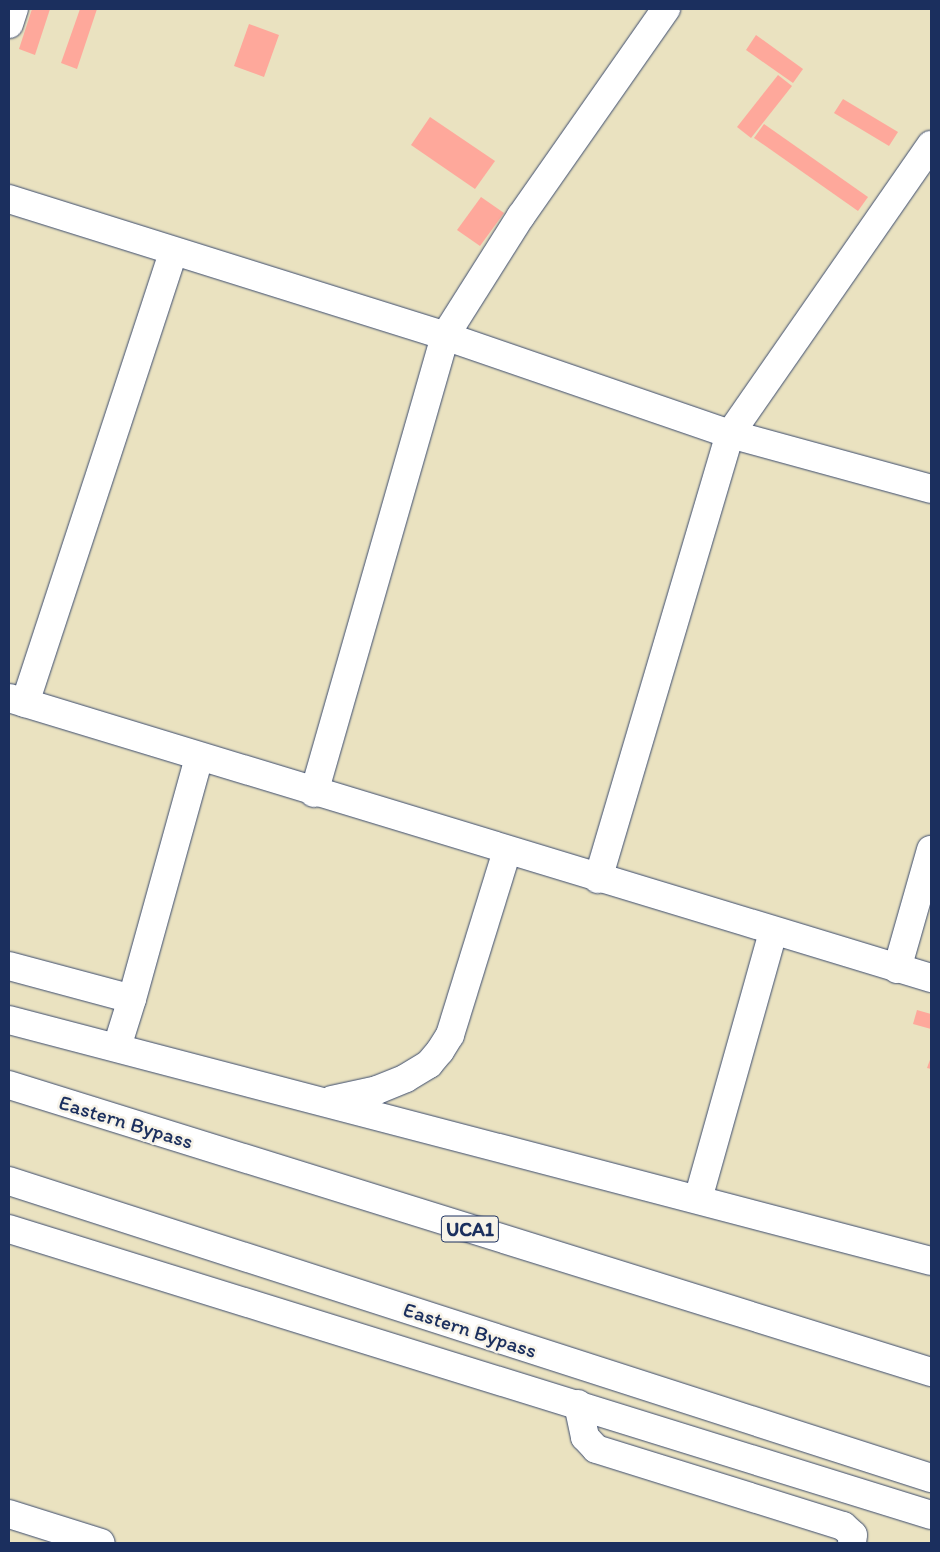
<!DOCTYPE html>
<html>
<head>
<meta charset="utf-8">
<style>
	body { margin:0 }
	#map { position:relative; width:940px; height:1552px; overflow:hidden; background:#eae2c0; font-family:Itim,sans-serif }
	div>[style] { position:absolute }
	.building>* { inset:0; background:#fea89b }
	.roads { filter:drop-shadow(0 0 1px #3a4a6d) drop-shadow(0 0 1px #3a4a6d) }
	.minor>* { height:28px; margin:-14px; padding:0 14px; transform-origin:14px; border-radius:14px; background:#fff }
	.major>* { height:28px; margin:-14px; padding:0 14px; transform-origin:14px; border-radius:14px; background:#fff }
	span { translate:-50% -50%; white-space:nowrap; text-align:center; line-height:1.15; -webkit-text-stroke:5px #f7f3e8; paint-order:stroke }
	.shield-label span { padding:1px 4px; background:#f7f3e8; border:1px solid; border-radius:4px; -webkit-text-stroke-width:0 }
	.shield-label { font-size:20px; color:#1b2f5e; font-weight:700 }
	.street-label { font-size:21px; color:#1b2f5e }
	.frame { position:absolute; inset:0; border:10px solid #1b2f5e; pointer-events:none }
</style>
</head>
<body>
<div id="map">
	<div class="building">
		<div style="clip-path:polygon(32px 9px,50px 9px,35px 55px,19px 49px)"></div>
		<div style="clip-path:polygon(80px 9px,97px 9px,77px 69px,61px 63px)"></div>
		<div style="clip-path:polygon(249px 24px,279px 35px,264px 77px,234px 66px)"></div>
		<div style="clip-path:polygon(756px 35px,803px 69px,793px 83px,746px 50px)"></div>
		<div style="clip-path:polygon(778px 75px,792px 86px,751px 138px,737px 127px)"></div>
		<div style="clip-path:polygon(843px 99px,898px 132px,889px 146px,834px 113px)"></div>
		<div style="clip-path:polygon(430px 117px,495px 161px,475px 189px,411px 145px)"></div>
		<div style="clip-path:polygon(764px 124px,868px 197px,858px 211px,754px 138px)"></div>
		<div style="clip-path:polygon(481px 197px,504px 213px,480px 246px,457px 230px)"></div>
		<div style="clip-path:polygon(917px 1010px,931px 1014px,931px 1029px,913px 1024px)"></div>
		<div style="clip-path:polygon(931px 1057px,931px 1069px,927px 1068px)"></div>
	</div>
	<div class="roads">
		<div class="minor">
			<div style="left:9px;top:24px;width:16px;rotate:-72deg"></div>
			<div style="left:9px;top:199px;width:457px;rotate:17.4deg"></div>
			<div style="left:445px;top:336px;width:301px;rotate:19deg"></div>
			<div style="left:730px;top:434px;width:208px;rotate:15.3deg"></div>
			<div style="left:9px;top:698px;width:964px;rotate:16.89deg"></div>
			<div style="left:25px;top:703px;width:475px;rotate:-71.8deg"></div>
			<div style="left:314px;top:793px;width:475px;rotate:-74deg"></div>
			<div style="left:445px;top:336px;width:142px;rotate:-57.7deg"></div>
			<div style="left:521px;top:216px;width:253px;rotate:-55deg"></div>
			<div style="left:598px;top:879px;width:464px;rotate:-73.5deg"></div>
			<div style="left:730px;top:434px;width:352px;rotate:-55.2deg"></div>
			<div style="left:9px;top:966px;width:127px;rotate:15deg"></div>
			<div style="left:132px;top:999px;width:50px;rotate:107.4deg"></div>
			<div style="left:897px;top:969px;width:124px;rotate:-74.1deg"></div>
			<div style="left:132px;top:999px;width:251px;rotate:-74.5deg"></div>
			<div style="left:9px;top:1020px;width:953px;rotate:14.65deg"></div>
			<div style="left:332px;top:1100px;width:46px;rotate:-12.5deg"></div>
			<div style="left:377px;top:1090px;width:31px;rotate:-22deg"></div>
			<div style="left:406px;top:1078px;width:27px;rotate:-31deg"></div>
			<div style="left:429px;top:1064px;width:17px;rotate:-50deg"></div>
			<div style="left:440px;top:1051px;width:19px;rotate:-58deg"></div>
			<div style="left:450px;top:1035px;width:193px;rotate:-72.8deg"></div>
			<div style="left:698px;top:1199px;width:277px;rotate:-74.3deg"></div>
			<div style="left:9px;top:1229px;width:965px;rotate:17.23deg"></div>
			<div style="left:578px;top:1404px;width:34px;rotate:78deg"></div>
			<div style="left:585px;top:1437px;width:16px;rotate:47deg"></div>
			<div style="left:596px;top:1449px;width:259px;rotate:17.3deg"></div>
			<div style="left:843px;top:1526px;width:13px;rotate:42deg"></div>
			<div style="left:853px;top:1535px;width:8px;rotate:97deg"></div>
			<div style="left:9px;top:1514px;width:96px;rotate:17.5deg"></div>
		</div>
		<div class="major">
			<div style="left:9px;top:1085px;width:966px;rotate:17.29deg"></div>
			<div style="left:9px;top:1181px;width:969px;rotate:17.86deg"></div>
		</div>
	</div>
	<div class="shield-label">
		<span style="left:470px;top:1229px">UCA1</span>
	</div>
	<div class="street-label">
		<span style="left:126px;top:1122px;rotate:17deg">Eastern Bypass</span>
		<span style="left:470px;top:1330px;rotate:18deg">Eastern Bypass</span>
	</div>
	<div class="frame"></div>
</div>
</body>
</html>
